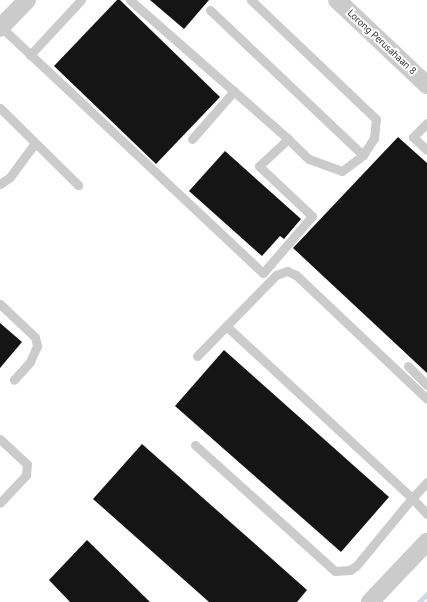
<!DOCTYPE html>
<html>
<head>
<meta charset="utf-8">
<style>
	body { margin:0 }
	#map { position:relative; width:427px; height:602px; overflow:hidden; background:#fff; font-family:"PT Sans",sans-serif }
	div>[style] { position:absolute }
	.stream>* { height:5px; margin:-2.5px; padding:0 2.5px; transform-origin:2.5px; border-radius:2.5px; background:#cbdbe7 }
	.building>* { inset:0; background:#151515 }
	.lane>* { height:9px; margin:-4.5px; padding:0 4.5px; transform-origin:4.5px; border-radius:4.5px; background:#cbcbcb }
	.street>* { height:18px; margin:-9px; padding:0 9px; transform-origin:9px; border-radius:9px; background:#cbcbcb }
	span { translate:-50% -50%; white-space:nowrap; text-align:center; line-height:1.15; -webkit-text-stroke:4px #fff; paint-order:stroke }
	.street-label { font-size:10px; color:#2e2e2e }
</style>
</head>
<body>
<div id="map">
	<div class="stream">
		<div style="left:419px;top:602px;width:11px;rotate:-45deg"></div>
	</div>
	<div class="building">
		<div style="clip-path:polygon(117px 0,120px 0,220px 97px,156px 164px,54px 66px)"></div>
		<div style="clip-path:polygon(150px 0,209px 0,184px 29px)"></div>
		<div style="clip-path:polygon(398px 137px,427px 163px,427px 373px,293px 248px)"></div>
		<div style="clip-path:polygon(225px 151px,301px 219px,284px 239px,280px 236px,262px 256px,189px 191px)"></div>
		<div style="clip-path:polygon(0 323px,22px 342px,0 368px)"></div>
		<div style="clip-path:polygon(224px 350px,389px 497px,341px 552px,175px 406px)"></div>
		<div style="clip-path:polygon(142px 444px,307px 590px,297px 602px,209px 602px,93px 499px)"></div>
		<div style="clip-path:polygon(87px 540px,150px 602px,70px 602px,49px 580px)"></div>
	</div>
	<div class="lane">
		<div style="left:130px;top:0;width:210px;rotate:41.3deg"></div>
		<div style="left:210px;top:10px;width:211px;rotate:43.5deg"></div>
		<div style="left:1px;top:27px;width:359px;rotate:43.2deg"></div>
		<div style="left:263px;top:273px;width:75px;rotate:-49.3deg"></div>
		<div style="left:312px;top:216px;width:73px;rotate:-136.7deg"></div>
		<div style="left:259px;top:166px;width:40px;rotate:-43deg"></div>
		<div style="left:288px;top:139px;width:29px;rotate:44deg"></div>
		<div style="left:309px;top:159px;width:35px;rotate:20deg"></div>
		<div style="left:342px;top:171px;width:26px;rotate:-37deg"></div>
		<div style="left:363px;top:155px;width:20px;rotate:-57deg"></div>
		<div style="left:374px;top:138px;width:19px;rotate:-84deg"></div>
		<div style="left:376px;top:119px;width:173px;rotate:-136.4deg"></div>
		<div style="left:30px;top:55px;width:75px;rotate:-47.2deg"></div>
		<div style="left:0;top:108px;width:110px;rotate:44.6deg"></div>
		<div style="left:427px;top:123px;width:20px;rotate:135deg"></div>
		<div style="left:413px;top:137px;width:19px;rotate:43deg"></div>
		<div style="left:192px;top:139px;width:64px;rotate:-48.8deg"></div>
		<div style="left:0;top:184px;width:12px;rotate:-35deg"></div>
		<div style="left:10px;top:177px;width:42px;rotate:-53.7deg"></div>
		<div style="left:0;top:304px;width:48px;rotate:43.3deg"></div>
		<div style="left:35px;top:337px;width:9px;rotate:77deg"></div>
		<div style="left:37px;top:346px;width:17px;rotate:114deg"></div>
		<div style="left:30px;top:362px;width:24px;rotate:132deg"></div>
		<div style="left:197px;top:356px;width:113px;rotate:-45.7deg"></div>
		<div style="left:276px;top:275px;width:12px;rotate:-20deg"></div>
		<div style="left:287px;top:271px;width:10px;rotate:24deg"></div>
		<div style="left:296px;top:275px;width:180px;rotate:43.4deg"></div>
		<div style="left:408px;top:366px;width:27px;rotate:45deg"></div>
		<div style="left:0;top:439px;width:37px;rotate:43deg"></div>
		<div style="left:27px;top:464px;width:11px;rotate:95deg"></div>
		<div style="left:26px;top:475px;width:38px;rotate:133deg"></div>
		<div style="left:195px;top:445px;width:188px;rotate:42deg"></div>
		<div style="left:335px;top:571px;width:15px;rotate:-4deg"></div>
		<div style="left:350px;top:570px;width:7px;rotate:-34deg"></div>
		<div style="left:356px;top:566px;width:88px;rotate:-50.5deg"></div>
		<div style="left:412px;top:498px;width:253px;rotate:-137.2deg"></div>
		<div style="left:427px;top:482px;width:22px;rotate:133deg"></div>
		<div style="left:412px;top:498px;width:22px;rotate:47deg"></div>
	</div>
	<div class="street">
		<div style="left:337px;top:0;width:124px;rotate:43.4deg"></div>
		<div style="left:0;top:28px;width:39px;rotate:-46deg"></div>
		<div style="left:370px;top:602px;width:83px;rotate:-46.5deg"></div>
	</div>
	<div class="street-label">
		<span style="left:382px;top:42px;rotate:43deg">Lorong Perusahaan 8</span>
	</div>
</div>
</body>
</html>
